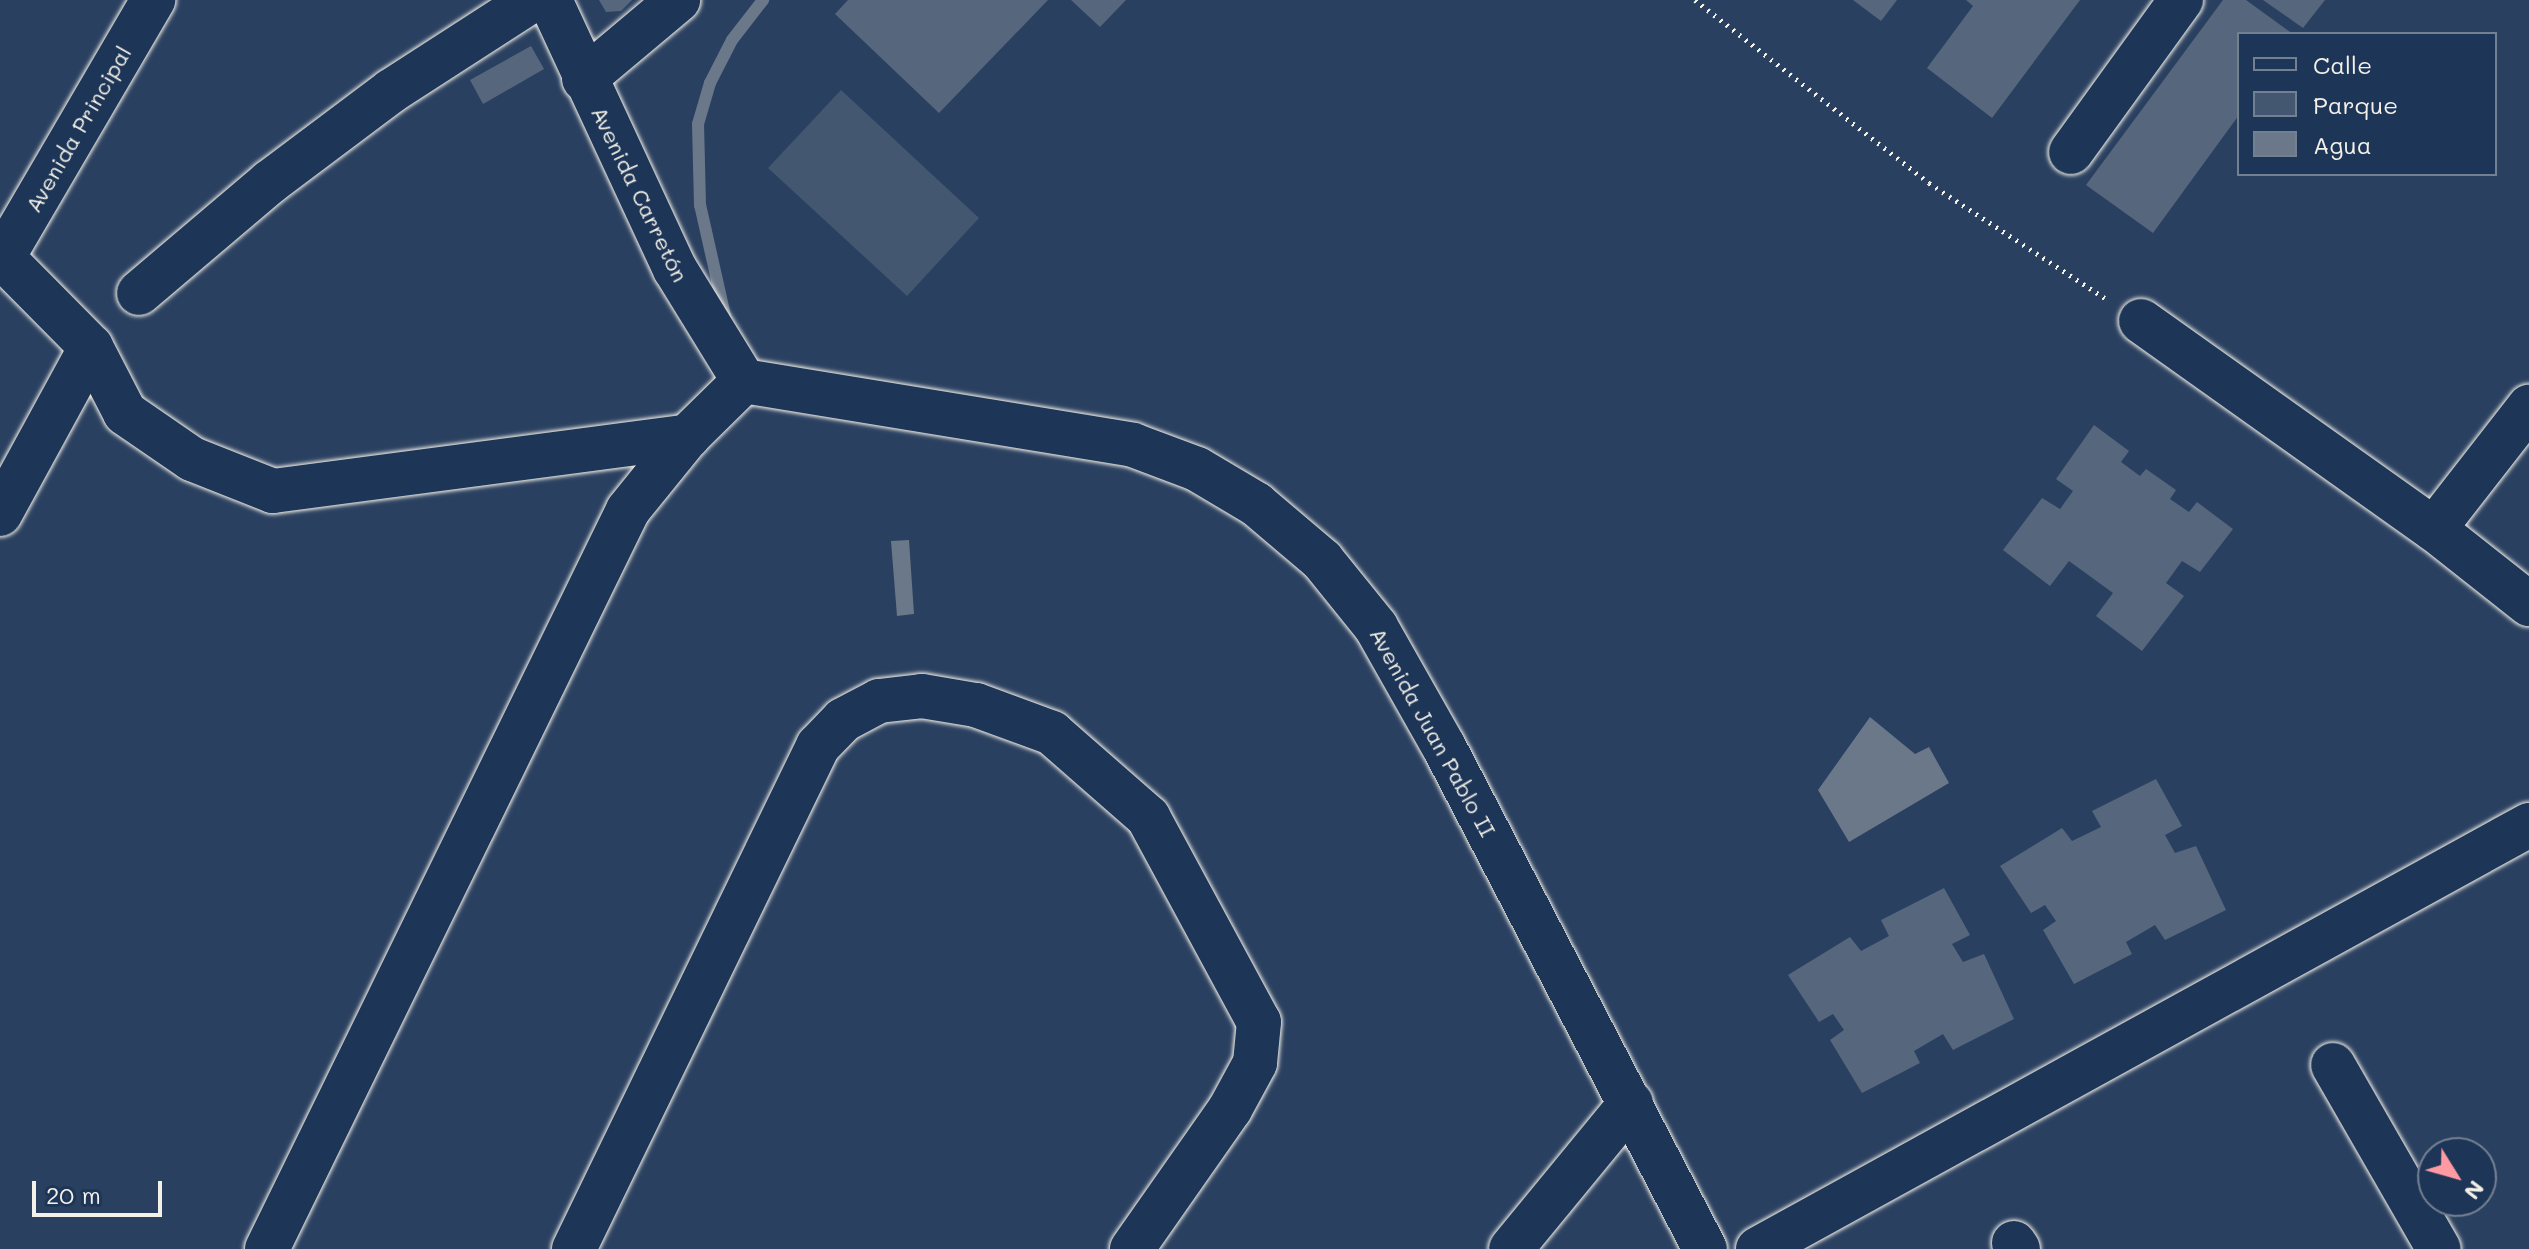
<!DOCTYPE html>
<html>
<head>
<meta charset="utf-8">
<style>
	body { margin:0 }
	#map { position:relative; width:2529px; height:1249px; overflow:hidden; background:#2a4060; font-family:Mali,sans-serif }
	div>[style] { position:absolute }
	.green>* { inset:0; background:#445771 }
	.water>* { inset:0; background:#6a788a }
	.stream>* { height:12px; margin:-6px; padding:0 6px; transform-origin:6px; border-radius:6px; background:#6a788a }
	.building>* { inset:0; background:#56677d }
	.path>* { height:5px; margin-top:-2.5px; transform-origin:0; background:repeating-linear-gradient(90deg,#f4f1e8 0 2px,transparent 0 8px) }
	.roads { filter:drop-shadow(0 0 2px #f4f1e8) drop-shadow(0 0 2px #f4f1e8) }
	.minor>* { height:44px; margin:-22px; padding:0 22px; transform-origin:22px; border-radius:22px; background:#1d3557 }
	.tertiary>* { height:44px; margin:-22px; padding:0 22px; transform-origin:22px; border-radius:22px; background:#1d3557 }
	span { translate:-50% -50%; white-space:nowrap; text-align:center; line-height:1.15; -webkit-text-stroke:6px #1d3557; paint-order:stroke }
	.street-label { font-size:22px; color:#f4f1e8 }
	.legend { position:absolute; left:2237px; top:32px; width:260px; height:144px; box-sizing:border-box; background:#1d3557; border:2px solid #738091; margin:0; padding:10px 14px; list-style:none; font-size:24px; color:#f4f1e8 }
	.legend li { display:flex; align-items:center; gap:16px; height:40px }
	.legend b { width:40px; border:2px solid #738091 }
	.north { position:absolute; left:2417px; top:1137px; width:80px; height:80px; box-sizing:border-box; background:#1d3557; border:2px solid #738091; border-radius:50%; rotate:127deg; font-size:22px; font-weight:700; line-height:32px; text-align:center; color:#f4f1e8 }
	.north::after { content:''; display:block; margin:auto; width:28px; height:36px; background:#ff9aa2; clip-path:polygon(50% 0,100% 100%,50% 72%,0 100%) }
	.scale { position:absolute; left:32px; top:1181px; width:130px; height:36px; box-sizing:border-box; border:4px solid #f4f1e8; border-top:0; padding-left:10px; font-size:24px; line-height:28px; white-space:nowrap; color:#f4f1e8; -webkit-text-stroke:6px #1d3557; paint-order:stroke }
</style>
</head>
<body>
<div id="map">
	<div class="green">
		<div style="clip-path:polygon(841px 90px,979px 218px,907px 296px,768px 168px)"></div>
	</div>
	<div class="water">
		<div style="clip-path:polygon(909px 540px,914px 614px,897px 616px,891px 541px)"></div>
		<div style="clip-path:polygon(1870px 717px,1915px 754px,1929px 747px,1949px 783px,1849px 842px,1818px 790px)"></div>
	</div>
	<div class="stream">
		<div style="left:726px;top:320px;width:118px;rotate:-102.7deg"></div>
		<div style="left:700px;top:205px;width:81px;rotate:-91.4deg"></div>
		<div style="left:698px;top:124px;width:43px;rotate:-73.7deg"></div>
		<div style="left:710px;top:83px;width:48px;rotate:-62.9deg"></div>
		<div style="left:732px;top:40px;width:51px;rotate:-52.2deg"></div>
	</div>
	<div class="building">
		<div style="clip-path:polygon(599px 0,632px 0,621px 11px,606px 12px)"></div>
		<div style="clip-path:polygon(848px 0,1048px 0,939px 113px,835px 14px)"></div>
		<div style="clip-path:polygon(1071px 0,1126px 0,1100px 27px)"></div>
		<div style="clip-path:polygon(1853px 0,1897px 0,1881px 21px)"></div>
		<div style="clip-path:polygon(1966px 0,2080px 0,1992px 118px,1927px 68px,1973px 6px)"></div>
		<div style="clip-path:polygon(2223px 0,2246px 0,2293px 34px,2239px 34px,2239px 115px,2153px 233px,2086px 185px)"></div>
		<div style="clip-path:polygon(2263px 0,2325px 0,2303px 28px)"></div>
		<div style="clip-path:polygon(531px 46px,544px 69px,483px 104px,470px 80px)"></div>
		<div style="clip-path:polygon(2094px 425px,2129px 451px,2121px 462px,2140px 476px,2146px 469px,2176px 490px,2170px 499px,2189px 512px,2197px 502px,2233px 529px,2200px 572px,2182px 561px,2166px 583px,2184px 596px,2142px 651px,2096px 616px,2113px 593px,2069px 561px,2050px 586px,2003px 550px,2042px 498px,2060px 509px,2073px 491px,2056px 479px)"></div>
		<div style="clip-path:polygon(2156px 779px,2182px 826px,2165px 835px,2175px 853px,2196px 846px,2226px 910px,2165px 940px,2155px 925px,2126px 942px,2132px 954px,2074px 984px,2043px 930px,2056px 921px,2045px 905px,2031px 913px,2000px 866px,2062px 828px,2072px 841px,2101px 827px,2092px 811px)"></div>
		<div style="clip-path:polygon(1944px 888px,1970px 935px,1952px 944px,1963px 962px,1984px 954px,2014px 1019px,1953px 1050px,1943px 1034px,1914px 1051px,1920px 1063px,1862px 1093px,1830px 1040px,1844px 1030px,1833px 1014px,1819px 1022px,1788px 975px,1850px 937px,1861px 951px,1889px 936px,1881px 920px)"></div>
	</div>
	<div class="path">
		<div style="left:1695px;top:0;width:297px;rotate:38deg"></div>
		<div style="left:1929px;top:183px;width:210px;rotate:33.2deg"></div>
	</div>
	<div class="roads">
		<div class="minor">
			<div style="left:2071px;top:152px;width:188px;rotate:-54.1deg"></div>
			<div style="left:0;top:255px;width:129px;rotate:45.3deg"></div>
			<div style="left:91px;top:347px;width:74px;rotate:62.7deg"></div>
			<div style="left:125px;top:413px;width:81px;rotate:34.5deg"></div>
			<div style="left:192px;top:459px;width:87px;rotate:21.6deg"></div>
			<div style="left:273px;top:491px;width:419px;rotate:-7.5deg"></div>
			<div style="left:3px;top:257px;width:298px;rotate:-59.7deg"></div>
			<div style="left:139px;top:293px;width:172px;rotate:-40.3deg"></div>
			<div style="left:270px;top:182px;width:151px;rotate:-36.9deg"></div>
			<div style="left:391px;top:91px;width:168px;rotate:-32.8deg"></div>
			<div style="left:2141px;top:321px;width:359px;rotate:35.4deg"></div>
			<div style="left:2434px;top:529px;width:121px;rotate:38.3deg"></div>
			<div style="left:0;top:514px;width:190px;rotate:-61.4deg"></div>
			<div style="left:2434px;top:529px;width:155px;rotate:-52.1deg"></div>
			<div style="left:2333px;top:1065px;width:212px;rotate:60.1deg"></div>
			<div style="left:2014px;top:1243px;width:7px;rotate:56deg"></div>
			<div style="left:267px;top:1249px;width:822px;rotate:-63.96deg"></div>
			<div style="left:628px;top:510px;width:95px;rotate:-51deg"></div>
			<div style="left:688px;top:436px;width:78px;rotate:-44.5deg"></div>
			<div style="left:574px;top:1249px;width:559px;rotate:-64.12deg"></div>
			<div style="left:818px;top:746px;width:36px;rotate:-46deg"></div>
			<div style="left:843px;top:720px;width:41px;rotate:-27.8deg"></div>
			<div style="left:879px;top:701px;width:43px;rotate:-6.6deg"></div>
			<div style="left:922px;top:696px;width:55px;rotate:9.5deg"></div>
			<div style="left:976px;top:705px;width:81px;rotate:20.2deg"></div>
			<div style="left:1052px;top:733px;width:128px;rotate:41.2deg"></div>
			<div style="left:1148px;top:817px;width:233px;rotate:61.6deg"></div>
			<div style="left:1259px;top:1022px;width:41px;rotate:95.6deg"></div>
			<div style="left:1255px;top:1063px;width:52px;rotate:118.5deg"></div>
			<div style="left:1230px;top:1109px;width:171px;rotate:125deg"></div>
			<div style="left:1511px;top:1249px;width:189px;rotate:-50.6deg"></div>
			<div style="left:1758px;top:1249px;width:880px;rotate:-28.81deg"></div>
		</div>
		<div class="tertiary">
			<div style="left:550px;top:0;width:297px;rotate:65.1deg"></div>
			<div style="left:675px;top:269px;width:132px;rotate:58.4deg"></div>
			<div style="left:744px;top:381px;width:394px;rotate:9.3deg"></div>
			<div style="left:1133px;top:445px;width:68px;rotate:20.6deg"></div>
			<div style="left:1197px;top:469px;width:69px;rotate:30.7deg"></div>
			<div style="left:1256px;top:504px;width:87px;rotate:40.3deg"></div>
			<div style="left:1322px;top:560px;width:86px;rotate:51.1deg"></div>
			<div style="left:1376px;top:627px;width:138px;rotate:60.5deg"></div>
			<div style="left:1444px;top:747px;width:566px;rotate:62.53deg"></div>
			<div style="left:584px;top:79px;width:123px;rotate:-40deg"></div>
		</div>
	</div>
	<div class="street-label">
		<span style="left:78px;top:129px;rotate:-60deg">Avenida Principal</span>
		<span style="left:640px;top:194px;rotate:64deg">Avenida Carretón</span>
		<span style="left:1433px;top:732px;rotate:61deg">Avenida Juan Pablo II</span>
	</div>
	<ul class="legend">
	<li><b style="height:10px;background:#1d3557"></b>Calle</li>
	<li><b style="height:22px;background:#445771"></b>Parque</li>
	<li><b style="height:22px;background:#6a788a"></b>Agua</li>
	</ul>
	<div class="north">N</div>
	<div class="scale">20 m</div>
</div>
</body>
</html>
